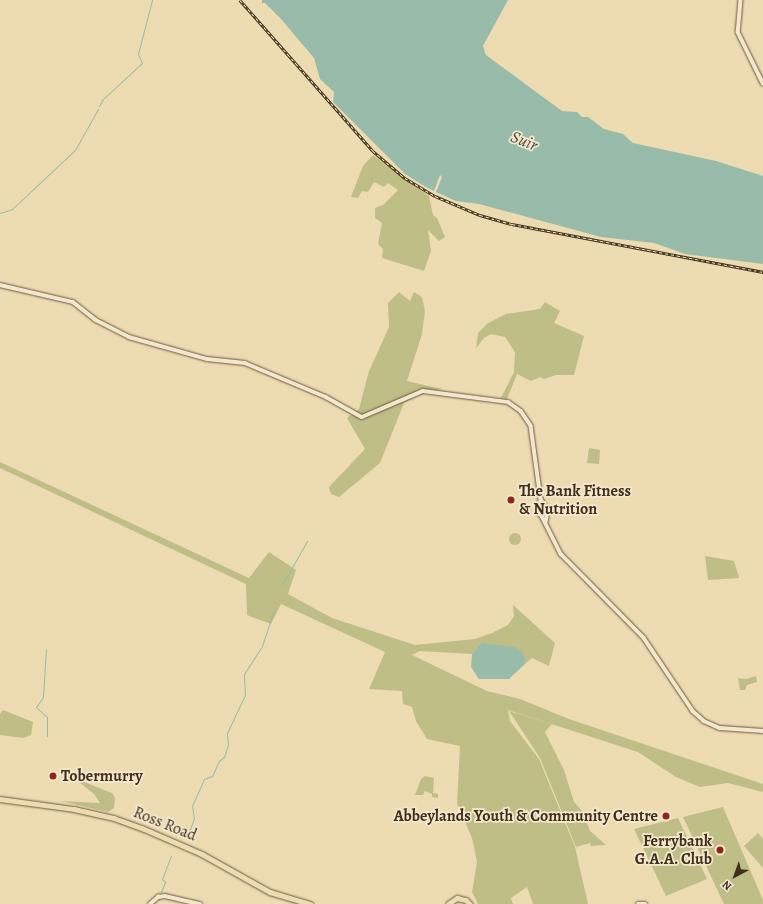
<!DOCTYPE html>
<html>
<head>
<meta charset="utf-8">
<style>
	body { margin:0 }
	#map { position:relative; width:763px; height:904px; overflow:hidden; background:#eddcb2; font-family:Alegreya,serif }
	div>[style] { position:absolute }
	.green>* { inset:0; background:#bfbe87 }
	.round { border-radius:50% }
	.water>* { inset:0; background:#99bcaa }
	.stream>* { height:1px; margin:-0.5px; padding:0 0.5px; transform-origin:0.5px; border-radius:0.5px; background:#99bcaa }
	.roads { filter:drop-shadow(0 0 1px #6b5a41) drop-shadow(0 0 1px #6b5a41) }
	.minor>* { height:3.5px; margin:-1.75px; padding:0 1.75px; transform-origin:1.75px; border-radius:1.75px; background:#f3e8cd }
	.major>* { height:4.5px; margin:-2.25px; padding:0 2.25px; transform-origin:2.25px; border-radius:2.25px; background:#eddcb2 }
	.rail>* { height:2.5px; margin-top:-1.25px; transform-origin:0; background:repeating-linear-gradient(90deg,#f3e8cd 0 3px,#402f1b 0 6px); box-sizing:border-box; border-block:1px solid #402f1b }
	.dots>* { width:11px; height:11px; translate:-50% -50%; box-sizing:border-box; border:2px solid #f3e8cd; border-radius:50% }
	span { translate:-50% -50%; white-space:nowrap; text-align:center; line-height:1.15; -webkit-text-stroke:3.5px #f3e8cd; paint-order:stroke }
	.poi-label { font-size:16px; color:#402f1b; font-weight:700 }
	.left { translate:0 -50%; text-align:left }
	.right { translate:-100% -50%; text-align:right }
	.street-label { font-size:16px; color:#402f1b }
	.water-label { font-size:17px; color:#524b38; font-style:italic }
	.north { position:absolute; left:715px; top:856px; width:40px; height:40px; -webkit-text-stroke:3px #f3e8cd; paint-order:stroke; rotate:221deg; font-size:11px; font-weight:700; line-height:16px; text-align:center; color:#402f1b }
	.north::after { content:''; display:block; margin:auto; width:14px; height:18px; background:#402f1b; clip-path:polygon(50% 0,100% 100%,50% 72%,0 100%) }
</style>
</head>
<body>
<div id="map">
	<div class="green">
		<div style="clip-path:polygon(373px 155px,429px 196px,433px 215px,437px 218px,445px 237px,439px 241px,428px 230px,431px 251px,424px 271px,382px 258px,383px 249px,378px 244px,382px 223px,375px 218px,375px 208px,383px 205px,398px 190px,388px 183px,384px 187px,374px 182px,368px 192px,362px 191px,358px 198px,351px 197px,363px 166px)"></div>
		<div style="clip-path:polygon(399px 292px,410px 301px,414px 292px,422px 297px,425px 311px,422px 334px,407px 381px,442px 389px,416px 396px,404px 403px,380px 463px,339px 497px,331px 494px,329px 487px,365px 449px,347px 418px,359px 409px,369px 371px,389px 327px,388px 303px)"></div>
		<div style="clip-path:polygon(545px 302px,560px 311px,554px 323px,584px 336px,574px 375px,556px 375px,544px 379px,540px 377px,531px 381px,517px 374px,507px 399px,501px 398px,514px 372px,515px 352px,505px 337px,491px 334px,484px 338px,476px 348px,478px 333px,488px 323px,506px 314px,540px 309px)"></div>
		<div style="clip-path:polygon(589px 448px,600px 450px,599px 464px,587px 463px)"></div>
		<div style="clip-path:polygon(0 462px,249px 578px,269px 552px,296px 570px,288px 594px,332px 618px,415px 645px,475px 639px,492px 633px,508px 625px,514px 616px,513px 605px,555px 643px,549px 666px,532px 658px,525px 664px,526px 660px,481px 643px,472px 654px,420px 651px,412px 655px,487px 691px,520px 699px,569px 719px,763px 784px,763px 792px,728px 783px,700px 787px,676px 777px,638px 752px,508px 710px,510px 721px,539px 759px,575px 847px,588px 904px,533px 904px,527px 887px,511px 898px,513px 904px,478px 904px,472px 892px,477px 862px,472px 838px,457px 804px,460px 746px,427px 739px,416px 721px,412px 707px,403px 704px,402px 691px,369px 689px,385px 652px,281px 604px,271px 624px,247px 615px,246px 584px,0 468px)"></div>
		<div class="round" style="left:509px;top:533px;width:12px;height:12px"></div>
		<div style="clip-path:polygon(705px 556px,734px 561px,739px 578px,708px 580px)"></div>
		<div style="clip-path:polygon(756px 676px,757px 682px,747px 685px,745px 690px,740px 690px,738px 678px,746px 679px)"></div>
		<div style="clip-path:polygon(3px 710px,33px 722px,31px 735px,23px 738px,0 735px,0 714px)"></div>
		<div style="clip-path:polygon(509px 711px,552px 724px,545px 732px,564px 770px,574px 802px,583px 812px,590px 831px,606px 845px,591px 846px,590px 843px,576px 847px,540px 758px)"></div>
		<div style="clip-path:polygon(425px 776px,434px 778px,433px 793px,438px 794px,438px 798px,432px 797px,432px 794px,425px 791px,423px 795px,415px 795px,421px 779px)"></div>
		<div style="clip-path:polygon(74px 778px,112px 793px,115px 798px,114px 808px,108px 812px,61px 801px,100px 803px,94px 794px)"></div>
		<div style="clip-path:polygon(723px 807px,763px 900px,763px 904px,724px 904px,683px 817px)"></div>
		<div style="clip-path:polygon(678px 818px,707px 879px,666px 896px,634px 829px)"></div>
		<div style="clip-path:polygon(758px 833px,763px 839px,763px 868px,744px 846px)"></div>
	</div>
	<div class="water">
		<div style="clip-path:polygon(262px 0,508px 0,483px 46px,486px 55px,562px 111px,577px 112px,582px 117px,588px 117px,604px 129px,623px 134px,633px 143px,716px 161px,763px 176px,763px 264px,685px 254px,654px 243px,601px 237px,479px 204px,456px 201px,436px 192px,442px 177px,440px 175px,434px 191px,424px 186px,405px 174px,333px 102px,334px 92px,320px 79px,314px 58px,281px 19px,265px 3px,262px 3px)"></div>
		<div style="clip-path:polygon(481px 643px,514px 647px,523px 653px,526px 660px,525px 664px,509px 679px,479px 679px,471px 667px,472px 654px)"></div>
	</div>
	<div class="stream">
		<div style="left:99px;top:106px;width:8px;rotate:-60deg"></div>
		<div style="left:103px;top:99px;width:53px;rotate:-42.7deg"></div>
		<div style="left:142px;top:63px;width:10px;rotate:-114deg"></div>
		<div style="left:138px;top:54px;width:56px;rotate:-75.5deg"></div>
		<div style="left:0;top:213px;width:13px;rotate:-18deg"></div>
		<div style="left:12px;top:209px;width:86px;rotate:-43.1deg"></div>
		<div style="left:75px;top:150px;width:47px;rotate:-60.7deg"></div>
		<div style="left:282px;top:585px;width:51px;rotate:-60.4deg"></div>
		<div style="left:46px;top:649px;width:48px;rotate:93.6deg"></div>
		<div style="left:43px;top:697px;width:12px;rotate:125deg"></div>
		<div style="left:36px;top:707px;width:15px;rotate:42deg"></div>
		<div style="left:47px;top:717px;width:19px;rotate:90deg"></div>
		<div style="left:189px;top:832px;width:15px;rotate:-70deg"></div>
		<div style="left:194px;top:818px;width:12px;rotate:-99deg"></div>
		<div style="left:192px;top:806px;width:30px;rotate:-66deg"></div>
		<div style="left:204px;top:779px;width:9px;rotate:-21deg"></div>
		<div style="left:212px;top:776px;width:17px;rotate:-65deg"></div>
		<div style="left:219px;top:761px;width:6px;rotate:-39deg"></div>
		<div style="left:224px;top:757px;width:13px;rotate:-72deg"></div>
		<div style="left:228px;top:745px;width:12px;rotate:-95deg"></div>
		<div style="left:227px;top:733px;width:42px;rotate:-64.7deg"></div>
		<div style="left:245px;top:695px;width:21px;rotate:-93deg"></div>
		<div style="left:244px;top:674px;width:33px;rotate:-57deg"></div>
		<div style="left:262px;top:646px;width:41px;rotate:-71.6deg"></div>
		<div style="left:161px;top:892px;width:11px;rotate:-68deg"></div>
		<div style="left:165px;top:882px;width:4px;rotate:-135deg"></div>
		<div style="left:162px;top:879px;width:25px;rotate:-69deg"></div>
	</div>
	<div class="roads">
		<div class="minor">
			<div style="left:741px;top:0;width:32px;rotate:95deg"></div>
			<div style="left:738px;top:32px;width:57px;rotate:63.9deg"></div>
			<div style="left:0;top:285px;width:75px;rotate:13.1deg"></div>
			<div style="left:73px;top:302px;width:29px;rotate:38deg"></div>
			<div style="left:96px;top:320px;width:37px;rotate:27deg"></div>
			<div style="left:129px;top:337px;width:81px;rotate:15.8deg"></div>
			<div style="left:207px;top:359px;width:38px;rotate:6deg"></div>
			<div style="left:245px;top:363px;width:88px;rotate:22.8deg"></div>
			<div style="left:326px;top:397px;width:41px;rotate:29.1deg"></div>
			<div style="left:362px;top:417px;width:66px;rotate:-23.1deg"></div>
			<div style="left:423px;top:391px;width:86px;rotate:7.4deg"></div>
			<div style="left:508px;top:402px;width:16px;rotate:35deg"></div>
			<div style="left:521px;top:411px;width:18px;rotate:56deg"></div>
			<div style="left:531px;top:426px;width:74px;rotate:82.2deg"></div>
			<div style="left:541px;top:499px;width:14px;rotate:60deg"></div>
			<div style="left:548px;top:511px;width:11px;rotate:100deg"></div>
			<div style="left:541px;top:501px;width:11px;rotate:105deg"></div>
			<div style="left:538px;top:512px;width:6px;rotate:45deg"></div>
			<div style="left:542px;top:516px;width:42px;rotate:63.4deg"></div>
			<div style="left:561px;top:554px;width:118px;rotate:45.3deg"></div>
			<div style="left:644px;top:638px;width:88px;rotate:56.1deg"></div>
			<div style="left:693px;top:711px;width:15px;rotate:42deg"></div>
			<div style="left:704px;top:721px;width:17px;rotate:24deg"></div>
			<div style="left:720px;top:728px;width:43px;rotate:4deg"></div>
			<div style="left:150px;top:904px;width:11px;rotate:-41deg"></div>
			<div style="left:158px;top:897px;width:7px;rotate:-8deg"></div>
			<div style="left:165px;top:896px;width:36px;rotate:13deg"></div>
			<div style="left:638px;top:904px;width:7px"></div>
		</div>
		<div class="major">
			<div style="left:0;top:799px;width:75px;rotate:7.7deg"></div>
			<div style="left:74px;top:809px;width:41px;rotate:12.7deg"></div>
			<div style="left:114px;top:818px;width:30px;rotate:20deg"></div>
			<div style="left:142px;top:828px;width:65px;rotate:23.4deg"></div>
			<div style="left:202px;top:854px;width:78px;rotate:29.2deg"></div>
			<div style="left:270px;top:892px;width:42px;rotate:16.7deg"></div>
			<div style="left:448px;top:904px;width:11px;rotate:-34deg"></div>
			<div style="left:457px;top:898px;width:9px;rotate:13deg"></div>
			<div style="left:466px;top:900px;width:6px;rotate:45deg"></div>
		</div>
	</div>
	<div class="rail">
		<div style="left:240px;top:0;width:201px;rotate:48.6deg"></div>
		<div style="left:373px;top:151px;width:42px;rotate:40.2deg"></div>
		<div style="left:405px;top:178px;width:35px;rotate:31deg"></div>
		<div style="left:435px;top:196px;width:49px;rotate:22.9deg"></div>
		<div style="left:480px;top:215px;width:33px;rotate:16deg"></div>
		<div style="left:512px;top:224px;width:256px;rotate:10.8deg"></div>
	</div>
	<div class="dots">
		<div style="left:511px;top:500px;background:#8f2418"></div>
		<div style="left:53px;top:776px;background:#8f2418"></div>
		<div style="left:666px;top:816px;background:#8f2418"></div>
		<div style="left:720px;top:850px;background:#8f2418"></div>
	</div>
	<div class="poi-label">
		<span class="left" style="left:519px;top:500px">The Bank Fitness<br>&amp; Nutrition</span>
		<span class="left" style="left:61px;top:776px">Tobermurry</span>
		<span class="right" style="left:658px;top:816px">Abbeylands Youth &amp; Community Centre</span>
		<span class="right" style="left:712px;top:850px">Ferrybank<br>G.A.A. Club</span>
	</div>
	<div class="street-label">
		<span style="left:165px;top:824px;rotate:22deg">Ross Road</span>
	</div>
	<div class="water-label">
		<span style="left:524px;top:141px;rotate:22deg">Suir</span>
	</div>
	<div class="north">N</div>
</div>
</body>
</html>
